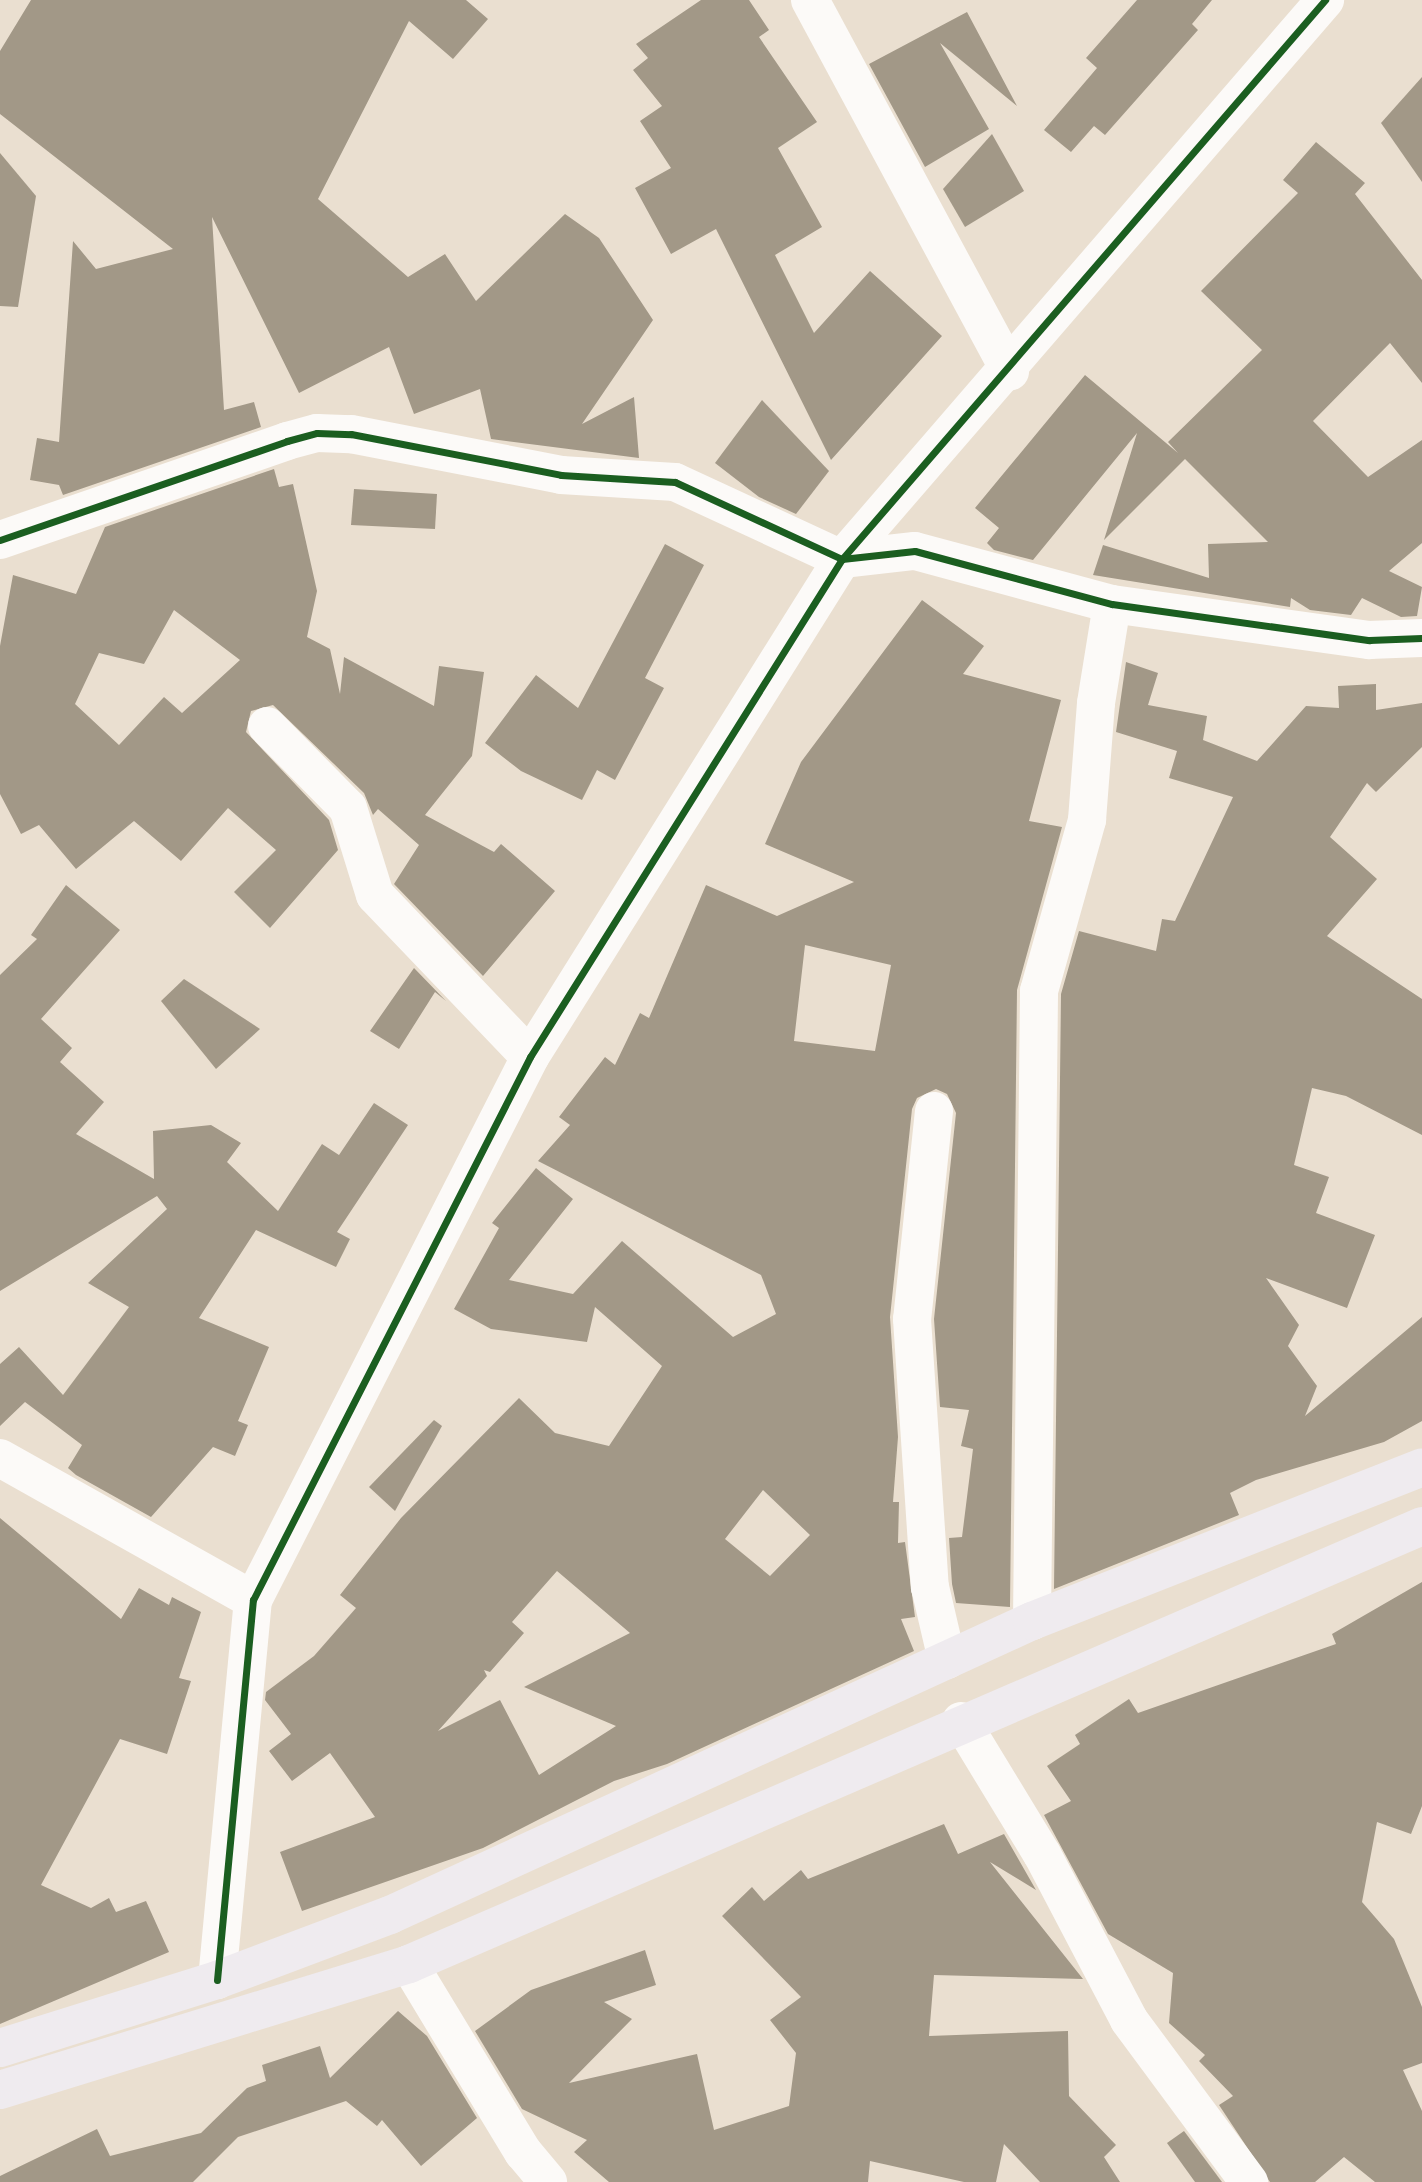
<!DOCTYPE html>
<html>
<head>
<meta charset="utf-8">
<style>
	body { margin:0 }
	#map { position:relative; width:1422px; height:2182px; overflow:hidden; background:#eadfd0; font-family:Manrope,sans-serif }
	div>[style] { position:absolute }
	.building>* { inset:0; background:#a29887 }
	.minor>* { height:38px; margin:-19px; padding:0 19px; transform-origin:19px; border-radius:19px; background:#fcfaf8 }
	.major>* { height:38px; margin:-19px; padding:0 19px; transform-origin:19px; border-radius:19px; background:#efebef }
	.cycleway>* { height:7px; margin:-3.5px; padding:0 3.5px; transform-origin:3.5px; border-radius:3.5px; background:#1b5e20 }
	span { translate:-50% -50%; white-space:nowrap; text-align:center; line-height:1.15; -webkit-text-stroke:7px #fff; paint-order:stroke }
</style>
</head>
<body>
<div id="map">
	<div class="building">
		<div style="clip-path:polygon(31px 0,466px 0,488px 19px,453px 59px,409px 21px,318px 199px,408px 277px,445px 254px,476px 301px,565px 214px,599px 238px,653px 320px,582px 424px,634px 397px,639px 458px,491px 439px,480px 389px,414px 414px,389px 347px,299px 393px,212px 217px,224px 410px,254px 402px,261px 427px,63px 495px,59px 485px,30px 480px,37px 438px,59px 442px,73px 241px,96px 269px,173px 249px,0 114px,0 51px)"></div>
		<div style="clip-path:polygon(701px 0,749px 0,769px 30px,759px 37px,817px 122px,778px 148px,822px 227px,775px 255px,814px 333px,870px 271px,942px 336px,831px 460px,716px 229px,671px 254px,635px 188px,671px 168px,640px 121px,662px 106px,633px 70px,648px 58px,636px 44px)"></div>
		<div style="clip-path:polygon(1137px 0,1212px 0,1192px 24px,1198px 30px,1105px 135px,1094px 126px,1071px 152px,1044px 130px,1097px 68px,1086px 58px)"></div>
		<div style="clip-path:polygon(967px 12px,1017px 106px,940px 43px,989px 129px,925px 167px,869px 64px)"></div>
		<div style="clip-path:polygon(1422px 77px,1422px 182px,1381px 123px)"></div>
		<div style="clip-path:polygon(992px 134px,1024px 191px,965px 227px,943px 189px)"></div>
		<div style="clip-path:polygon(1316px 142px,1365px 183px,1355px 194px,1422px 280px,1422px 383px,1390px 343px,1313px 421px,1368px 477px,1422px 440px,1422px 543px,1389px 571px,1422px 587px,1417px 616px,1401px 617px,1362px 598px,1351px 615px,1310px 610px,1291px 598px,1290px 607px,1093px 575px,1103px 545px,1209px 578px,1208px 544px,1268px 542px,1185px 459px,1104px 540px,1137px 433px,1033px 560px,994px 550px,987px 543px,999px 528px,975px 508px,1085px 375px,1178px 453px,1168px 442px,1262px 350px,1201px 291px,1298px 193px,1283px 180px)"></div>
		<div style="clip-path:polygon(0 153px,36px 196px,18px 307px,0 306px)"></div>
		<div style="clip-path:polygon(762px 400px,829px 471px,796px 514px,759px 497px,715px 463px)"></div>
		<div style="clip-path:polygon(evenodd,274px 469px,279px 487px,293px 484px,317px 591px,307px 637px,330px 649px,340px 694px,344px 657px,434px 706px,439px 666px,484px 672px,472px 756px,425px 815px,494px 852px,501px 844px,555px 891px,483px 976px,394px 884px,419px 845px,378px 809px,373px 815px,364px 793px,273px 705px,251px 711px,246px 732px,329px 820px,338px 850px,270px 928px,234px 892px,276px 850px,228px 808px,181px 861px,134px 821px,76px 869px,39px 825px,21px 834px,0 794px,0 646px,13px 575px,76px 594px,105px 527px,274px 469px,174px 610px,240px 660px,182px 713px,164px 697px,119px 745px,75px 704px,99px 653px,144px 664px,174px 610px)"></div>
		<div style="clip-path:polygon(354px 489px,437px 494px,435px 529px,351px 525px)"></div>
		<div style="clip-path:polygon(665px 544px,704px 565px,645px 678px,664px 688px,615px 780px,597px 770px,582px 800px,521px 771px,485px 743px,536px 675px,578px 708px)"></div>
		<div style="clip-path:polygon(evenodd,922px 600px,984px 646px,963px 674px,1061px 700px,1029px 821px,1062px 827px,1017px 990px,1010px 1607px,956px 1603px,952px 1584px,949px 1538px,962px 1537px,973px 1449px,961px 1446px,969px 1410px,940px 1407px,934px 1319px,956px 1113px,947px 1094px,936px 1089px,917px 1098px,912px 1109px,890px 1317px,898px 1437px,893px 1502px,899px 1502px,898px 1543px,905px 1542px,915px 1617px,901px 1619px,914px 1651px,667px 1764px,614px 1781px,483px 1848px,302px 1911px,280px 1852px,375px 1817px,330px 1753px,292px 1781px,269px 1751px,291px 1734px,265px 1700px,266px 1692px,314px 1656px,356px 1608px,340px 1595px,401px 1518px,519px 1398px,555px 1433px,609px 1446px,662px 1366px,595px 1307px,587px 1342px,491px 1329px,454px 1309px,499px 1228px,492px 1223px,536px 1168px,573px 1199px,509px 1280px,573px 1294px,622px 1241px,733px 1337px,776px 1314px,761px 1275px,538px 1161px,570px 1125px,559px 1117px,605px 1057px,615px 1065px,640px 1013px,649px 1018px,706px 885px,777px 916px,854px 882px,765px 844px,801px 762px,922px 600px,805px 945px,891px 965px,875px 1051px,794px 1041px,805px 945px,922px 600px,763px 1490px,810px 1535px,770px 1576px,725px 1539px,763px 1490px,922px 600px,557px 1571px,630px 1633px,524px 1687px,616px 1726px,539px 1775px,500px 1700px,438px 1731px,487px 1676px,484px 1670px,490px 1672px,524px 1633px,512px 1622px,557px 1571px)"></div>
		<div style="clip-path:polygon(1126px 662px,1158px 673px,1148px 705px,1207px 716px,1203px 740px,1257px 761px,1306px 706px,1339px 708px,1338px 686px,1376px 684px,1376px 710px,1422px 703px,1422px 747px,1376px 792px,1367px 783px,1330px 837px,1377px 879px,1327px 936px,1422px 999px,1422px 1135px,1346px 1096px,1312px 1088px,1294px 1165px,1329px 1177px,1316px 1213px,1375px 1235px,1347px 1308px,1266px 1278px,1299px 1325px,1288px 1346px,1317px 1386px,1305px 1416px,1422px 1317px,1422px 1421px,1384px 1442px,1256px 1480px,1230px 1493px,1239px 1515px,1054px 1589px,1061px 994px,1079px 931px,1156px 951px,1162px 919px,1175px 921px,1233px 797px,1169px 778px,1177px 751px,1116px 732px)"></div>
		<div style="clip-path:polygon(66px 885px,120px 930px,41px 1019px,72px 1048px,60px 1062px,104px 1102px,76px 1134px,154px 1179px,153px 1131px,211px 1125px,241px 1143px,227px 1162px,278px 1211px,322px 1144px,339px 1155px,374px 1103px,408px 1125px,337px 1232px,350px 1239px,336px 1267px,256px 1230px,199px 1318px,269px 1347px,238px 1421px,248px 1425px,235px 1456px,213px 1447px,151px 1517px,76px 1475px,68px 1468px,82px 1445px,25px 1402px,0 1426px,0 1364px,19px 1347px,63px 1395px,129px 1307px,88px 1283px,167px 1209px,157px 1196px,0 1291px,0 975px,37px 939px,31px 935px)"></div>
		<div style="clip-path:polygon(414px 968px,446px 1001px,435px 992px,399px 1049px,370px 1031px)"></div>
		<div style="clip-path:polygon(184px 979px,260px 1029px,216px 1069px,161px 1001px)"></div>
		<div style="clip-path:polygon(434px 1420px,442px 1426px,395px 1511px,369px 1487px)"></div>
		<div style="clip-path:polygon(0 1518px,121px 1619px,139px 1588px,169px 1605px,172px 1597px,201px 1612px,179px 1678px,191px 1681px,167px 1754px,120px 1739px,41px 1885px,91px 1908px,109px 1898px,116px 1912px,146px 1901px,169px 1952px,0 2024px)"></div>
		<div style="clip-path:polygon(1422px 1582px,1422px 1806px,1411px 1834px,1377px 1822px,1362px 1902px,1394px 1939px,1422px 2007px,1422px 2063px,1403px 2070px,1422px 2111px,1422px 2182px,1375px 2182px,1344px 2157px,1315px 2182px,1270px 2182px,1219px 2105px,1233px 2096px,1199px 2061px,1205px 2055px,1169px 2023px,1173px 1973px,1108px 1934px,1044px 1815px,1071px 1801px,1047px 1766px,1080px 1744px,1075px 1735px,1129px 1699px,1138px 1713px,1336px 1644px,1332px 1634px)"></div>
		<div style="clip-path:polygon(944px 1824px,958px 1854px,1004px 1834px,1036px 1890px,990px 1862px,1083px 1979px,934px 1975px,929px 2036px,1068px 2031px,1069px 2096px,1116px 2145px,1104px 2157px,1120px 2182px,1040px 2182px,1004px 2144px,996px 2182px,964px 2182px,870px 2161px,868px 2182px,609px 2182px,574px 2152px,587px 2140px,522px 2109px,475px 2031px,531px 1990px,645px 1950px,656px 1985px,604px 2002px,632px 2019px,569px 2083px,697px 2054px,714px 2130px,789px 2106px,796px 2053px,770px 2020px,801px 1997px,722px 1916px,752px 1887px,764px 1901px,801px 1870px,808px 1879px)"></div>
		<div style="clip-path:polygon(398px 2011px,427px 2036px,477px 2118px,421px 2166px,382px 2120px,377px 2126px,346px 2101px,238px 2137px,193px 2182px,0 2182px,0 2176px,97px 2129px,110px 2156px,201px 2133px,247px 2088px,266px 2081px,262px 2065px,320px 2046px,330px 2078px)"></div>
		<div style="clip-path:polygon(1184px 2131px,1222px 2182px,1195px 2182px,1167px 2143px)"></div>
	</div>
	<div class="minor">
		<div style="left:810px;top:0;width:422px;rotate:61.7deg"></div>
		<div style="left:0;top:540px;width:304px;rotate:-19deg"></div>
		<div style="left:287px;top:441px;width:31px;rotate:-15deg"></div>
		<div style="left:317px;top:433px;width:34px;rotate:2deg"></div>
		<div style="left:351px;top:434px;width:214px;rotate:11deg"></div>
		<div style="left:561px;top:475px;width:114px;rotate:3.5deg"></div>
		<div style="left:675px;top:482px;width:184px;rotate:24.8deg"></div>
		<div style="left:842px;top:559px;width:73px;rotate:-6.3deg"></div>
		<div style="left:915px;top:551px;width:204px;rotate:15.1deg"></div>
		<div style="left:1112px;top:604px;width:260px;rotate:8deg"></div>
		<div style="left:1369px;top:640px;width:53px;rotate:-2.2deg"></div>
		<div style="left:267px;top:726px;width:115px;rotate:45.4deg"></div>
		<div style="left:348px;top:808px;width:91px;rotate:72.8deg"></div>
		<div style="left:375px;top:895px;width:224px;rotate:46.3deg"></div>
		<div style="left:934px;top:1111px;width:209px;rotate:96deg"></div>
		<div style="left:912px;top:1319px;width:269px;rotate:86.2deg"></div>
		<div style="left:930px;top:1587px;width:75px;rotate:76.9deg"></div>
		<div style="left:0;top:1458px;width:290px;rotate:29.3deg"></div>
		<div style="left:1032px;top:1621px;width:630px;rotate:-89.36deg"></div>
		<div style="left:1039px;top:991px;width:178px;rotate:-74.3deg"></div>
		<div style="left:1087px;top:820px;width:117px;rotate:-85.6deg"></div>
		<div style="left:1096px;top:703px;width:100px;rotate:-80.8deg"></div>
		<div style="left:961px;top:1721px;width:156px;rotate:58.7deg"></div>
		<div style="left:1042px;top:1854px;width:187px;rotate:62.3deg"></div>
		<div style="left:1129px;top:2020px;width:202px;rotate:53.5deg"></div>
		<div style="left:409px;top:1964px;width:220px;rotate:58.8deg"></div>
		<div style="left:523px;top:2152px;width:39px;rotate:50deg"></div>
		<div style="left:217px;top:1980px;width:382px;rotate:-84.6deg"></div>
		<div style="left:253px;top:1600px;width:610px;rotate:-62.97deg"></div>
		<div style="left:530px;top:1057px;width:588px;rotate:-57.93deg"></div>
		<div style="left:842px;top:559px;width:739px;rotate:-49.17deg"></div>
	</div>
	<div class="major">
		<div style="left:0;top:2048px;width:227px;rotate:-17.4deg"></div>
		<div style="left:217px;top:1980px;width:185px;rotate:-20.6deg"></div>
		<div style="left:390px;top:1915px;width:706px;rotate:-24.61deg"></div>
		<div style="left:1032px;top:1621px;width:419px;rotate:-21.5deg"></div>
		<div style="left:0;top:2090px;width:428px;rotate:-17.1deg"></div>
		<div style="left:409px;top:1964px;width:1104px;rotate:-23.38deg"></div>
	</div>
	<div class="cycleway">
		<div style="left:0;top:540px;width:304px;rotate:-19deg"></div>
		<div style="left:287px;top:441px;width:31px;rotate:-15deg"></div>
		<div style="left:317px;top:433px;width:34px;rotate:2deg"></div>
		<div style="left:351px;top:434px;width:214px;rotate:11deg"></div>
		<div style="left:561px;top:475px;width:114px;rotate:3.5deg"></div>
		<div style="left:675px;top:482px;width:184px;rotate:24.8deg"></div>
		<div style="left:842px;top:559px;width:73px;rotate:-6.3deg"></div>
		<div style="left:915px;top:551px;width:204px;rotate:15.1deg"></div>
		<div style="left:1112px;top:604px;width:260px;rotate:8deg"></div>
		<div style="left:1369px;top:640px;width:53px;rotate:-2.2deg"></div>
		<div style="left:217px;top:1980px;width:382px;rotate:-84.6deg"></div>
		<div style="left:253px;top:1600px;width:610px;rotate:-62.97deg"></div>
		<div style="left:530px;top:1057px;width:588px;rotate:-57.93deg"></div>
		<div style="left:842px;top:559px;width:739px;rotate:-49.17deg"></div>
	</div>
</div>
</body>
</html>
